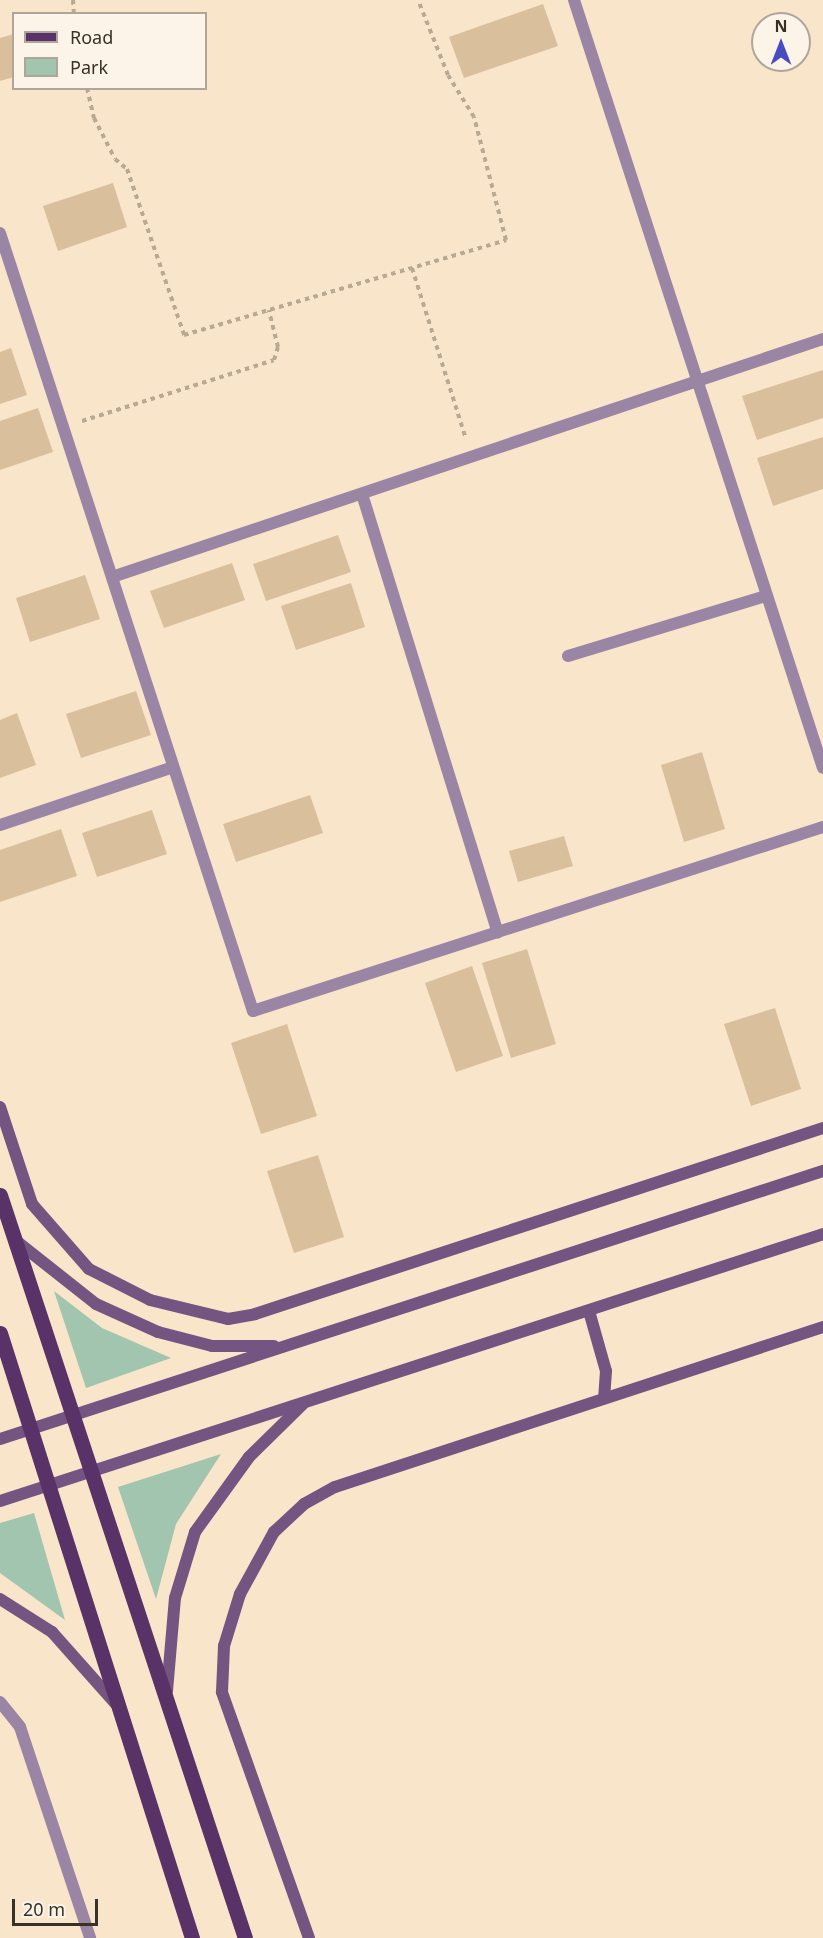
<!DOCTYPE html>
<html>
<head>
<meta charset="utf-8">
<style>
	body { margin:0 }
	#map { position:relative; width:823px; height:1938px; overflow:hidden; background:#f8e5ca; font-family:"Noto Sans",sans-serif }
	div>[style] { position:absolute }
	.green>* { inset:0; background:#a2c5af }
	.building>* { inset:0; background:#dabf9d }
	.path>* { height:4px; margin-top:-2px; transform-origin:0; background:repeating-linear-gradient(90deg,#b8a993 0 4.5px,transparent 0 9px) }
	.street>* { height:12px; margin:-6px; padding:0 6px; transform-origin:6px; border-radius:6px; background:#9a85a4 }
	.secondary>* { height:12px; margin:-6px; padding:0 6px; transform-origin:6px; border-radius:6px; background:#745581 }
	.primary>* { height:15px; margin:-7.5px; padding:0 7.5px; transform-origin:7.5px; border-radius:7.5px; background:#593368 }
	span { translate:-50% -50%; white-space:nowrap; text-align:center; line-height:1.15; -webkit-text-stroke:5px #fcf4e9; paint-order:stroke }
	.legend { position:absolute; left:12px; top:12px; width:195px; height:78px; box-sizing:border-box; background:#fcf4e9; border:2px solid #aea69b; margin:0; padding:8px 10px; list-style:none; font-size:18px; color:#383126 }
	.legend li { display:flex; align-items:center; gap:12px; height:30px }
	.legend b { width:30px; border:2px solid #aea69b }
	.north { position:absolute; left:751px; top:12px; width:60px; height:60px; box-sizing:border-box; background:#fcf4e9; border:2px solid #aea69b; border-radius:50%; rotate:0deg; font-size:16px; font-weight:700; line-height:24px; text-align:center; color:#383126 }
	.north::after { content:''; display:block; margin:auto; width:21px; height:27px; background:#474cc2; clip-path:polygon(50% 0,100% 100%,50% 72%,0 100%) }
	.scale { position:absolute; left:12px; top:1899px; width:86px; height:27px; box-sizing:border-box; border:3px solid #383126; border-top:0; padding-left:8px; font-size:18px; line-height:21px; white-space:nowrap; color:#383126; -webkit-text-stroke:4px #fcf4e9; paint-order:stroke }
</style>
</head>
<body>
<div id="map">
	<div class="green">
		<div style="clip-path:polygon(54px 1291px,102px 1328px,171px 1358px,86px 1388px)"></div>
		<div style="clip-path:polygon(221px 1454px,176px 1524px,156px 1599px,118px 1487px)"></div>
		<div style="clip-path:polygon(34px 1513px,65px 1620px,0 1573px,0 1523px)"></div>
	</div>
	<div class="building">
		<div style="clip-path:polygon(543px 4px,558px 46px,464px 78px,449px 37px)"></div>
		<div style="clip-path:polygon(14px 34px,14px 77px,0 81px,0 38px)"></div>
		<div style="clip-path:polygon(113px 183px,127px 227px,58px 251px,43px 206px)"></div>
		<div style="clip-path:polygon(11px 348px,27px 395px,0 404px,0 352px)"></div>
		<div style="clip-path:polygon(823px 370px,823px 418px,757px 440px,742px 396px)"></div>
		<div style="clip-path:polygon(38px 408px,53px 452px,0 470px,0 421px)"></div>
		<div style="clip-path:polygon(823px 437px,823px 489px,773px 506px,757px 458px)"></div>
		<div style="clip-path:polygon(338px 535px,351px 572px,266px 601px,253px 564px)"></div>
		<div style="clip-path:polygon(232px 563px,245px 600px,164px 628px,150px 591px)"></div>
		<div style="clip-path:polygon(85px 575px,100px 619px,30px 642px,16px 598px)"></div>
		<div style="clip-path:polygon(351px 583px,365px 627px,296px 650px,281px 606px)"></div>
		<div style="clip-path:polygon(136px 691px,151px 735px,81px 758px,66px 714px)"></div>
		<div style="clip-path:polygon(17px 713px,36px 765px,0 778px,0 720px)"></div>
		<div style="clip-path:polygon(702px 752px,725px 829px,684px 842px,661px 765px)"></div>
		<div style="clip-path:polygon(310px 795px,323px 833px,236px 862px,223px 824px)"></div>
		<div style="clip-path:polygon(152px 810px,167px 854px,97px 877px,82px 833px)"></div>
		<div style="clip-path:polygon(61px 829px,77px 876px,0 902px,0 850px)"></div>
		<div style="clip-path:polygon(564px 836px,573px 866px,518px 882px,509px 851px)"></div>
		<div style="clip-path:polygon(527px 949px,556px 1044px,511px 1058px,482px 963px)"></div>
		<div style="clip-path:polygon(472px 966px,503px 1056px,456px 1072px,425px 983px)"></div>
		<div style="clip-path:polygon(775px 1008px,801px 1089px,751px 1106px,724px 1024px)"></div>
		<div style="clip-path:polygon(287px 1024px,317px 1116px,261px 1134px,231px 1043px)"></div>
		<div style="clip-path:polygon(318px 1155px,344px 1237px,294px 1253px,267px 1171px)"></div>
	</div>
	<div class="path">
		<div style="left:73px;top:0;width:14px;rotate:86deg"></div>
		<div style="left:87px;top:88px;width:31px;rotate:77deg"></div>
		<div style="left:94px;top:118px;width:46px;rotate:62.9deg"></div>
		<div style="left:115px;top:159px;width:16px;rotate:40deg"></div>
		<div style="left:127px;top:169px;width:176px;rotate:71deg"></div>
		<div style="left:184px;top:335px;width:336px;rotate:-16.4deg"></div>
		<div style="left:506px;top:240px;width:127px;rotate:-104.6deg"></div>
		<div style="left:474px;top:117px;width:49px;rotate:-121.8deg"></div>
		<div style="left:448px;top:75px;width:81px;rotate:-111.8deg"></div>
		<div style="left:412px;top:268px;width:179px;rotate:72.5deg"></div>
		<div style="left:82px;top:421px;width:201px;rotate:-17.6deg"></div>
		<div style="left:274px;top:360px;width:14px;rotate:-73deg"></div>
		<div style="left:278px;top:347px;width:38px;rotate:-104deg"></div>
	</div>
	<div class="street">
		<div style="left:574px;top:0;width:807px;rotate:72.04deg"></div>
		<div style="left:0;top:233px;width:818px;rotate:71.99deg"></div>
		<div style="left:253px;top:1011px;width:599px;rotate:-17.89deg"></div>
		<div style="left:362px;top:494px;width:459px;rotate:72.8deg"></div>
		<div style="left:115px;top:576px;width:747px;rotate:-18.51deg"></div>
		<div style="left:568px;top:656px;width:207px;rotate:-16.9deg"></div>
		<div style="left:0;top:825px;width:182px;rotate:-18.5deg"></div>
		<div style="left:0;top:1702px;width:32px;rotate:51deg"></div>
		<div style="left:20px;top:1727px;width:222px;rotate:71.6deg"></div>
	</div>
	<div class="secondary">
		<div style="left:0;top:1107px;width:102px;rotate:71.7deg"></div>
		<div style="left:32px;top:1204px;width:86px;rotate:48.8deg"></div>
		<div style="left:89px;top:1269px;width:68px;rotate:26.9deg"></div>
		<div style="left:150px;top:1300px;width:80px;rotate:13.7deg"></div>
		<div style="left:228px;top:1319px;width:27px;rotate:-10deg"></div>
		<div style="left:255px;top:1314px;width:598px;rotate:-18.13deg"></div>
		<div style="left:15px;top:1240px;width:103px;rotate:38.3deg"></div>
		<div style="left:96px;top:1304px;width:68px;rotate:24.3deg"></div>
		<div style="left:158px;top:1332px;width:56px;rotate:14.5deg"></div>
		<div style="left:212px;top:1346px;width:62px"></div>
		<div style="left:589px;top:1311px;width:62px;rotate:74.2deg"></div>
		<div style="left:606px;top:1371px;width:26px;rotate:94deg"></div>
		<div style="left:0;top:1439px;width:866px;rotate:-18.04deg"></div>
		<div style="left:0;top:1501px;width:865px;rotate:-17.97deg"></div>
		<div style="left:0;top:1599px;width:62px;rotate:32.4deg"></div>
		<div style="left:52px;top:1632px;width:96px;rotate:48.4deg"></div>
		<div style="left:167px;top:1691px;width:93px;rotate:-85.1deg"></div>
		<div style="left:175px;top:1598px;width:69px;rotate:-73.1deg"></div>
		<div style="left:195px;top:1532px;width:92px;rotate:-54.2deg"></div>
		<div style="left:249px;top:1457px;width:76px;rotate:-44.5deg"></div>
		<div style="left:309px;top:1938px;width:261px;rotate:-109.5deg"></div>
		<div style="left:222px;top:1692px;width:46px;rotate:-87.5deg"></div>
		<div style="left:224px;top:1646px;width:54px;rotate:-72.9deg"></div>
		<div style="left:240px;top:1594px;width:71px;rotate:-61.3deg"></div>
		<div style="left:274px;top:1532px;width:41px;rotate:-43deg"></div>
		<div style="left:304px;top:1504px;width:35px;rotate:-29deg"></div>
		<div style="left:335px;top:1487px;width:514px;rotate:-18.15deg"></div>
	</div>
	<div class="primary">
		<div style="left:0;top:1195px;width:782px;rotate:71.75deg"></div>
		<div style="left:0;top:1333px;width:635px;rotate:72.39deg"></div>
	</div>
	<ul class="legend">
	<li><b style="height:8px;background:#593368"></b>Road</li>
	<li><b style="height:16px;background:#a2c5af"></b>Park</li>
	</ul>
	<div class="north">N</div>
	<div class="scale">20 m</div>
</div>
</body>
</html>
